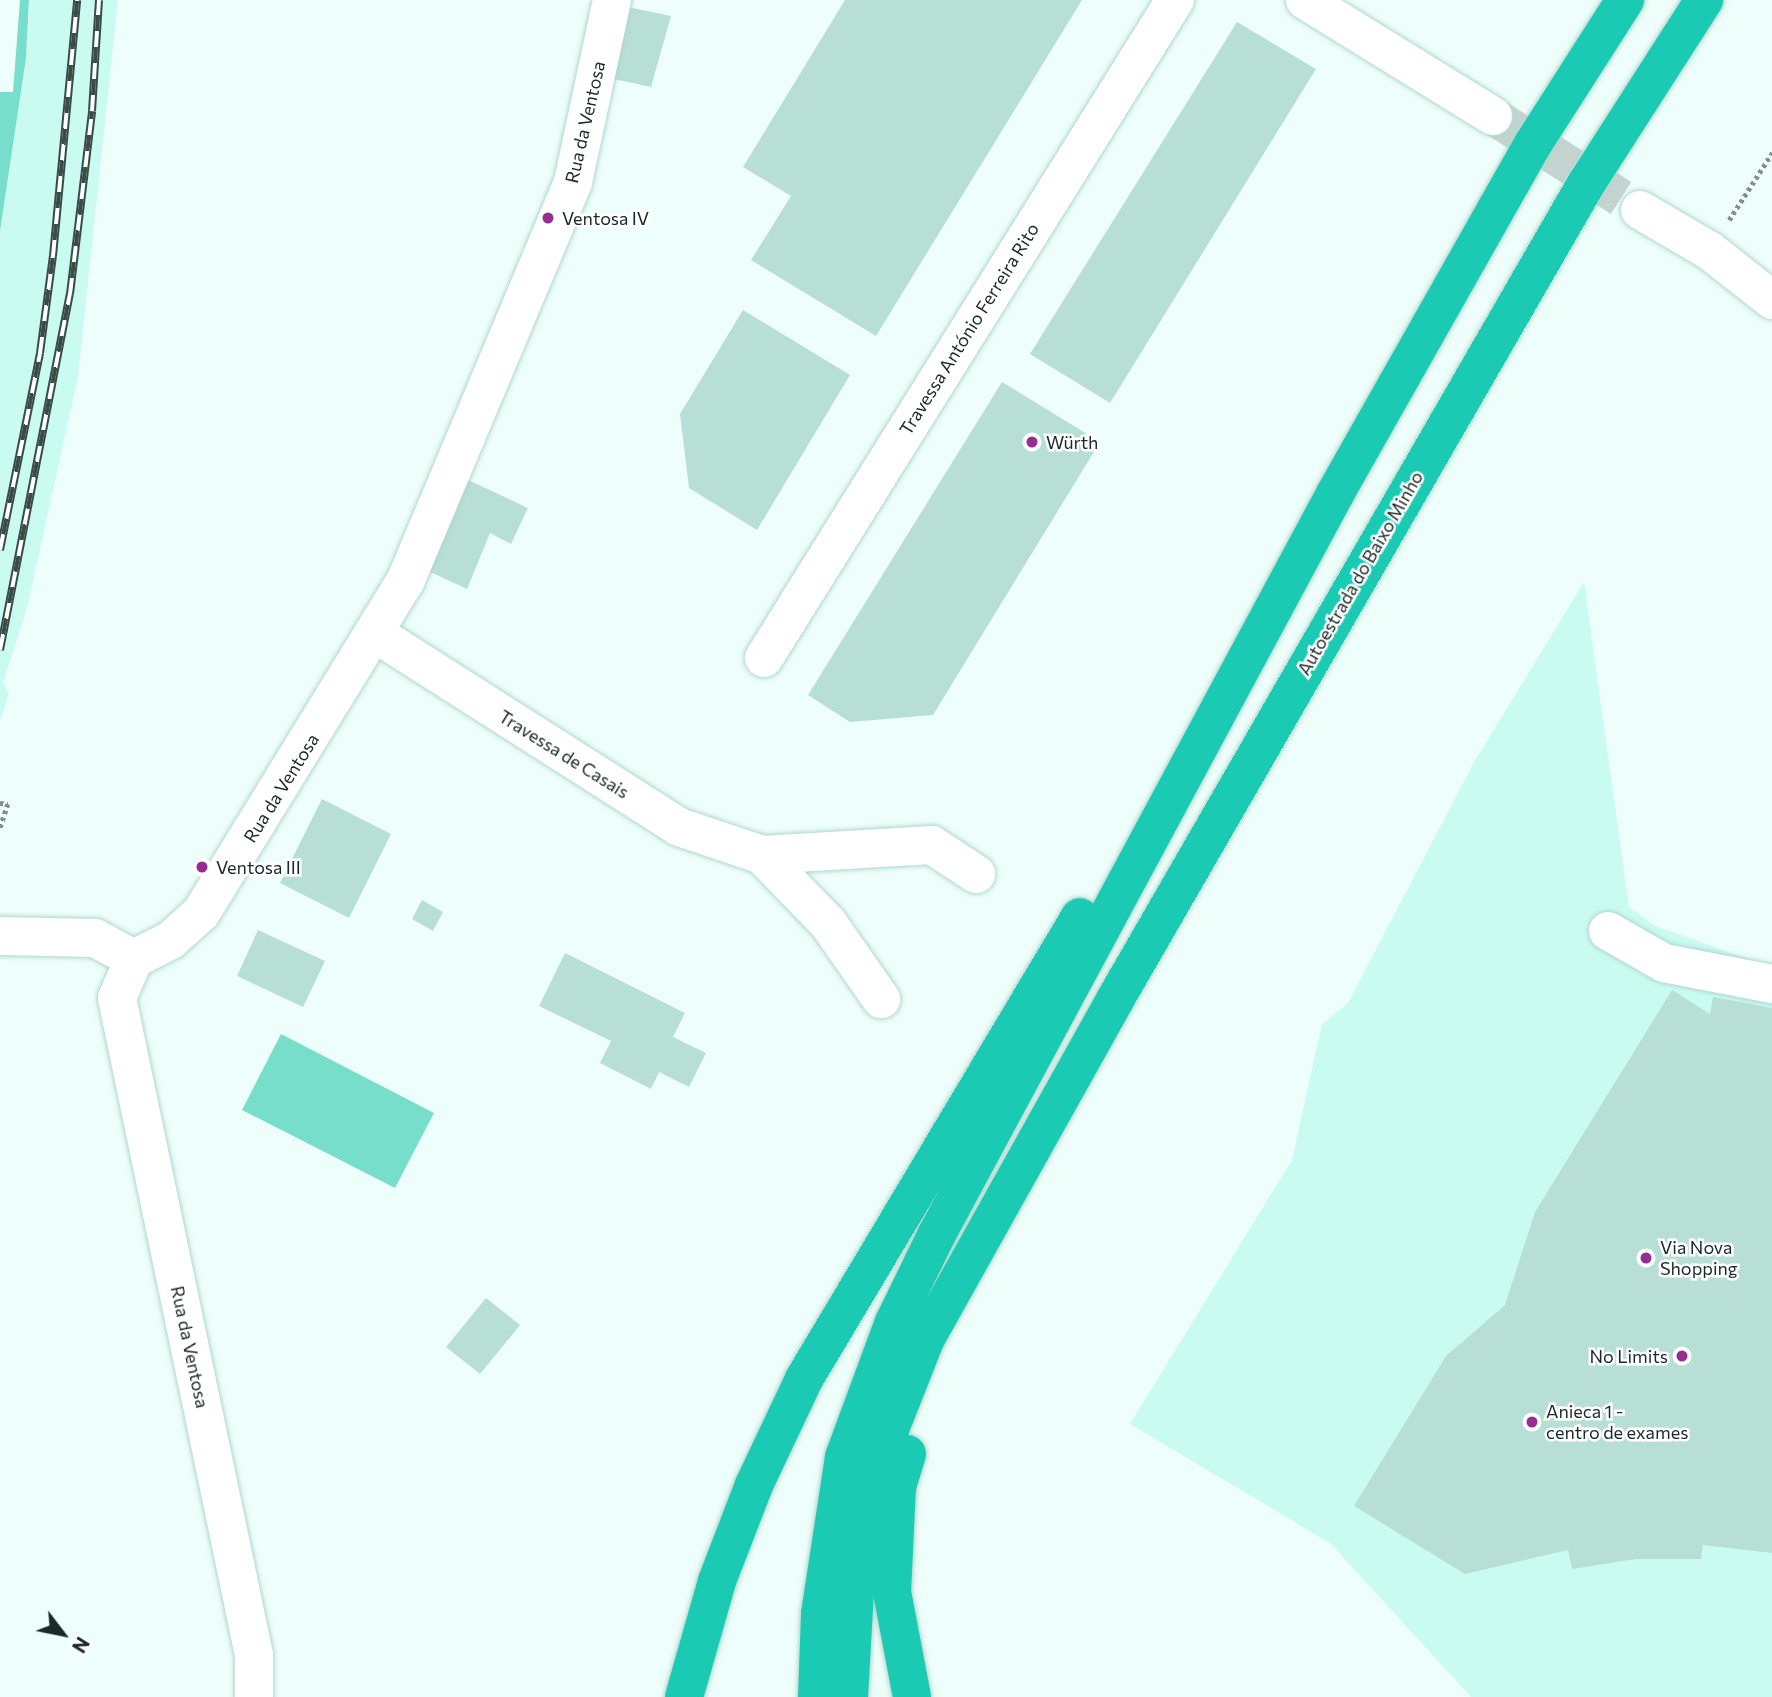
<!DOCTYPE html>
<html>
<head>
<meta charset="utf-8">
<style>
	body { margin:0 }
	#map { position:relative; width:1772px; height:1697px; overflow:hidden; background:#eefefa; font-family:Commissioner,sans-serif }
	div>[style] { position:absolute }
	.built>* { inset:0; background:#cafbf1 }
	.green>* { inset:0; background:#78decc }
	.building>* { inset:0; background:#b8dfd6 }
	.minor-tunnel>* { height:38px; margin-top:-19px; transform-origin:0; background:repeating-linear-gradient(90deg,#c4d4d0 0 38px,transparent 0 57px) }
	.path>* { height:4.5px; margin-top:-2.25px; transform-origin:0; background:repeating-linear-gradient(90deg,#80908c 0 3.5px,transparent 0 7px) }
	.roads { filter:drop-shadow(0 0 2px #b0d7cf) drop-shadow(0 0 2px #b0d7cf) }
	.minor>* { height:38px; margin:-19px; padding:0 19px; transform-origin:19px; border-radius:19px; background:#fff }
	.highway>* { height:38px; margin:-19px; padding:0 19px; transform-origin:19px; border-radius:19px; background:#1acab3 }
	.rail>* { height:8px; margin-top:-4px; transform-origin:0; background:repeating-linear-gradient(90deg,#fff 0 16px,#3b4b47 0 32px); box-sizing:border-box; border-block:2px solid #3b4b47 }
	.dots>* { width:19px; height:19px; translate:-50% -50%; box-sizing:border-box; border:4px solid #fff; border-radius:50% }
	span { translate:-50% -50%; white-space:nowrap; text-align:center; line-height:1.15; -webkit-text-stroke:5px #fff; paint-order:stroke }
	.street-label { font-size:18px; color:#1a2a27 }
	.poi-label { font-size:18px; color:#1a2a27 }
	.left { translate:0 -50%; text-align:left }
	.right { translate:-100% -50%; text-align:right }
	.north { position:absolute; left:28px; top:1599px; width:70px; height:70px; -webkit-text-stroke:5px #fff; paint-order:stroke; rotate:122deg; font-size:19px; font-weight:700; line-height:28px; text-align:center; color:#1a2a27 }
	.north::after { content:''; display:block; margin:auto; width:24px; height:32px; background:#1a2a27; clip-path:polygon(50% 0,100% 100%,50% 72%,0 100%) }
</style>
</head>
<body>
<div id="map">
	<div class="built">
		<div style="clip-path:polygon(30px 0,118px 0,78px 377px,27px 608px,3px 683px,9px 693px,0 721px,0 231px,26px 58px)"></div>
		<div style="clip-path:polygon(1584px 582px,1629px 907px,1655px 926px,1772px 967px,1772px 1697px,1471px 1697px,1330px 1543px,1130px 1424px,1292px 1160px,1322px 1024px,1348px 1003px,1473px 764px)"></div>
	</div>
	<div class="green">
		<div style="clip-path:polygon(20px 0,29px 0,26px 58px,0 231px,0 92px,13px 92px)"></div>
		<div style="clip-path:polygon(281px 1034px,434px 1113px,395px 1188px,242px 1110px)"></div>
	</div>
	<div class="building">
		<div style="clip-path:polygon(845px 0,1082px 0,876px 336px,751px 260px,791px 196px,743px 167px)"></div>
		<div style="clip-path:polygon(618px 5px,671px 16px,651px 87px,604px 77px)"></div>
		<div style="clip-path:polygon(1237px 22px,1316px 69px,1110px 403px,1030px 354px)"></div>
		<div style="clip-path:polygon(743px 310px,850px 375px,757px 530px,689px 488px,680px 414px)"></div>
		<div style="clip-path:polygon(1002px 382px,1100px 442px,933px 715px,850px 722px,808px 695px)"></div>
		<div style="clip-path:polygon(464px 478px,528px 508px,511px 544px,490px 533px,467px 589px,426px 570px)"></div>
		<div style="clip-path:polygon(322px 799px,391px 834px,349px 918px,280px 883px)"></div>
		<div style="clip-path:polygon(422px 900px,443px 912px,433px 931px,412px 919px)"></div>
		<div style="clip-path:polygon(258px 930px,325px 961px,303px 1007px,237px 976px)"></div>
		<div style="clip-path:polygon(565px 953px,685px 1013px,673px 1037px,706px 1053px,689px 1087px,659px 1072px,651px 1089px,600px 1063px,611px 1041px,539px 1006px)"></div>
		<div style="clip-path:polygon(1672px 990px,1710px 1014px,1713px 997px,1772px 1008px,1772px 1553px,1703px 1545px,1701px 1559px,1636px 1559px,1572px 1569px,1568px 1550px,1465px 1574px,1354px 1506px,1446px 1356px,1505px 1305px,1535px 1212px)"></div>
		<div style="clip-path:polygon(486px 1298px,520px 1325px,480px 1374px,446px 1347px)"></div>
	</div>
	<div class="minor-tunnel">
		<div style="left:1493px;top:116px;width:174px;rotate:32.6deg"></div>
	</div>
	<div class="path">
		<div style="left:1729px;top:220px;width:80px;rotate:-57.3deg"></div>
		<div style="left:0;top:803px;width:8px;rotate:7deg"></div>
		<div style="left:8px;top:804px;width:26px;rotate:108deg"></div>
	</div>
	<div class="roads">
		<div class="minor">
			<div style="left:1305px;top:0;width:221px;rotate:31.7deg"></div>
			<div style="left:1640px;top:210px;width:81px;rotate:30.4deg"></div>
			<div style="left:1710px;top:251px;width:79px;rotate:38.3deg"></div>
			<div style="left:376px;top:634px;width:359px;rotate:32.5deg"></div>
			<div style="left:679px;top:827px;width:88px;rotate:18.6deg"></div>
			<div style="left:762px;top:855px;width:95px;rotate:45.9deg"></div>
			<div style="left:828px;top:923px;width:93px;rotate:55.1deg"></div>
			<div style="left:764px;top:658px;width:776px;rotate:-58.01deg"></div>
			<div style="left:762px;top:855px;width:170px;rotate:-3.4deg"></div>
			<div style="left:932px;top:845px;width:53px;rotate:33.4deg"></div>
			<div style="left:1608px;top:931px;width:64px;rotate:29.7deg"></div>
			<div style="left:1664px;top:963px;width:110px;rotate:11deg"></div>
			<div style="left:0;top:936px;width:95px;rotate:1.2deg"></div>
			<div style="left:95px;top:938px;width:44px;rotate:28.3deg"></div>
			<div style="left:254px;top:1697px;width:42px;rotate:-90deg"></div>
			<div style="left:254px;top:1655px;width:671px;rotate:-101.78deg"></div>
			<div style="left:117px;top:998px;width:43px;rotate:-66.4deg"></div>
			<div style="left:134px;top:959px;width:42px;rotate:-27.2deg"></div>
			<div style="left:171px;top:940px;width:40px;rotate:-42deg"></div>
			<div style="left:201px;top:913px;width:389px;rotate:-58.4deg"></div>
			<div style="left:405px;top:582px;width:434px;rotate:-67.2deg"></div>
			<div style="left:573px;top:182px;width:186px;rotate:-77.9deg"></div>
		</div>
		<div class="highway">
			<div style="left:907px;top:1454px;width:34px;rotate:107deg"></div>
			<div style="left:897px;top:1486px;width:106px;rotate:92.7deg"></div>
			<div style="left:892px;top:1592px;width:107px;rotate:79.2deg"></div>
			<div style="left:684px;top:1697px;width:121px;rotate:-74.1deg"></div>
			<div style="left:717px;top:1581px;width:103px;rotate:-68.9deg"></div>
			<div style="left:754px;top:1485px;width:117px;rotate:-64.7deg"></div>
			<div style="left:804px;top:1379px;width:538px;rotate:-59.15deg"></div>
			<div style="left:817px;top:1697px;width:83px;rotate:-87.9deg"></div>
			<div style="left:820px;top:1614px;width:159px;rotate:-81.3deg"></div>
			<div style="left:844px;top:1457px;width:144px;rotate:-69.7deg"></div>
			<div style="left:894px;top:1322px;width:98px;rotate:-64deg"></div>
			<div style="left:937px;top:1234px;width:842px;rotate:-61.73deg"></div>
			<div style="left:1336px;top:492px;width:400px;rotate:-60.5deg"></div>
			<div style="left:1533px;top:144px;width:171px;rotate:-57.4deg"></div>
			<div style="left:849px;top:1697px;width:141px;rotate:-86.8deg"></div>
			<div style="left:857px;top:1556px;width:101px;rotate:-77.5deg"></div>
			<div style="left:879px;top:1457px;width:126px;rotate:-68.5deg"></div>
			<div style="left:925px;top:1340px;width:392px;rotate:-60.8deg"></div>
			<div style="left:1116px;top:998px;width:940px;rotate:-60deg"></div>
			<div style="left:1586px;top:184px;width:219px;rotate:-57.3deg"></div>
		</div>
	</div>
	<div class="rail">
		<div style="left:0;top:550px;width:201px;rotate:-78.5deg"></div>
		<div style="left:40px;top:353px;width:98px;rotate:-82.4deg"></div>
		<div style="left:53px;top:256px;width:257px;rotate:-84.6deg"></div>
		<div style="left:0;top:650px;width:363px;rotate:-78.9deg"></div>
		<div style="left:70px;top:294px;width:184px;rotate:-83.1deg"></div>
		<div style="left:92px;top:111px;width:111px;rotate:-86.4deg"></div>
	</div>
	<div class="dots">
		<div style="left:548px;top:218px;background:#972d8f"></div>
		<div style="left:1032px;top:442px;background:#972d8f"></div>
		<div style="left:202px;top:867px;background:#972d8f"></div>
		<div style="left:1646px;top:1258px;background:#972d8f"></div>
		<div style="left:1682px;top:1356px;background:#972d8f"></div>
		<div style="left:1532px;top:1422px;background:#972d8f"></div>
	</div>
	<div class="street-label">
		<span style="left:585px;top:122px;rotate:-77deg">Rua da Ventosa</span>
		<span style="left:969px;top:329px;rotate:-58deg">Travessa António Ferreira Rito</span>
		<span style="left:1360px;top:573px;rotate:-60deg">Autoestrada do Baixo Minho</span>
		<span style="left:564px;top:754px;rotate:32deg">Travessa de Casais</span>
		<span style="left:281px;top:788px;rotate:-58deg">Rua da Ventosa</span>
		<span style="left:190px;top:1347px;rotate:78deg">Rua da Ventosa</span>
	</div>
	<div class="poi-label">
		<span class="left" style="left:562px;top:218px">Ventosa IV</span>
		<span class="left" style="left:1046px;top:442px">Würth</span>
		<span class="left" style="left:216px;top:867px">Ventosa III</span>
		<span class="left" style="left:1660px;top:1258px">Via Nova<br>Shopping</span>
		<span class="right" style="left:1668px;top:1356px">No Limits</span>
		<span class="left" style="left:1546px;top:1422px">Anieca 1 -<br>centro de exames</span>
	</div>
	<div class="north">N</div>
</div>
</body>
</html>
